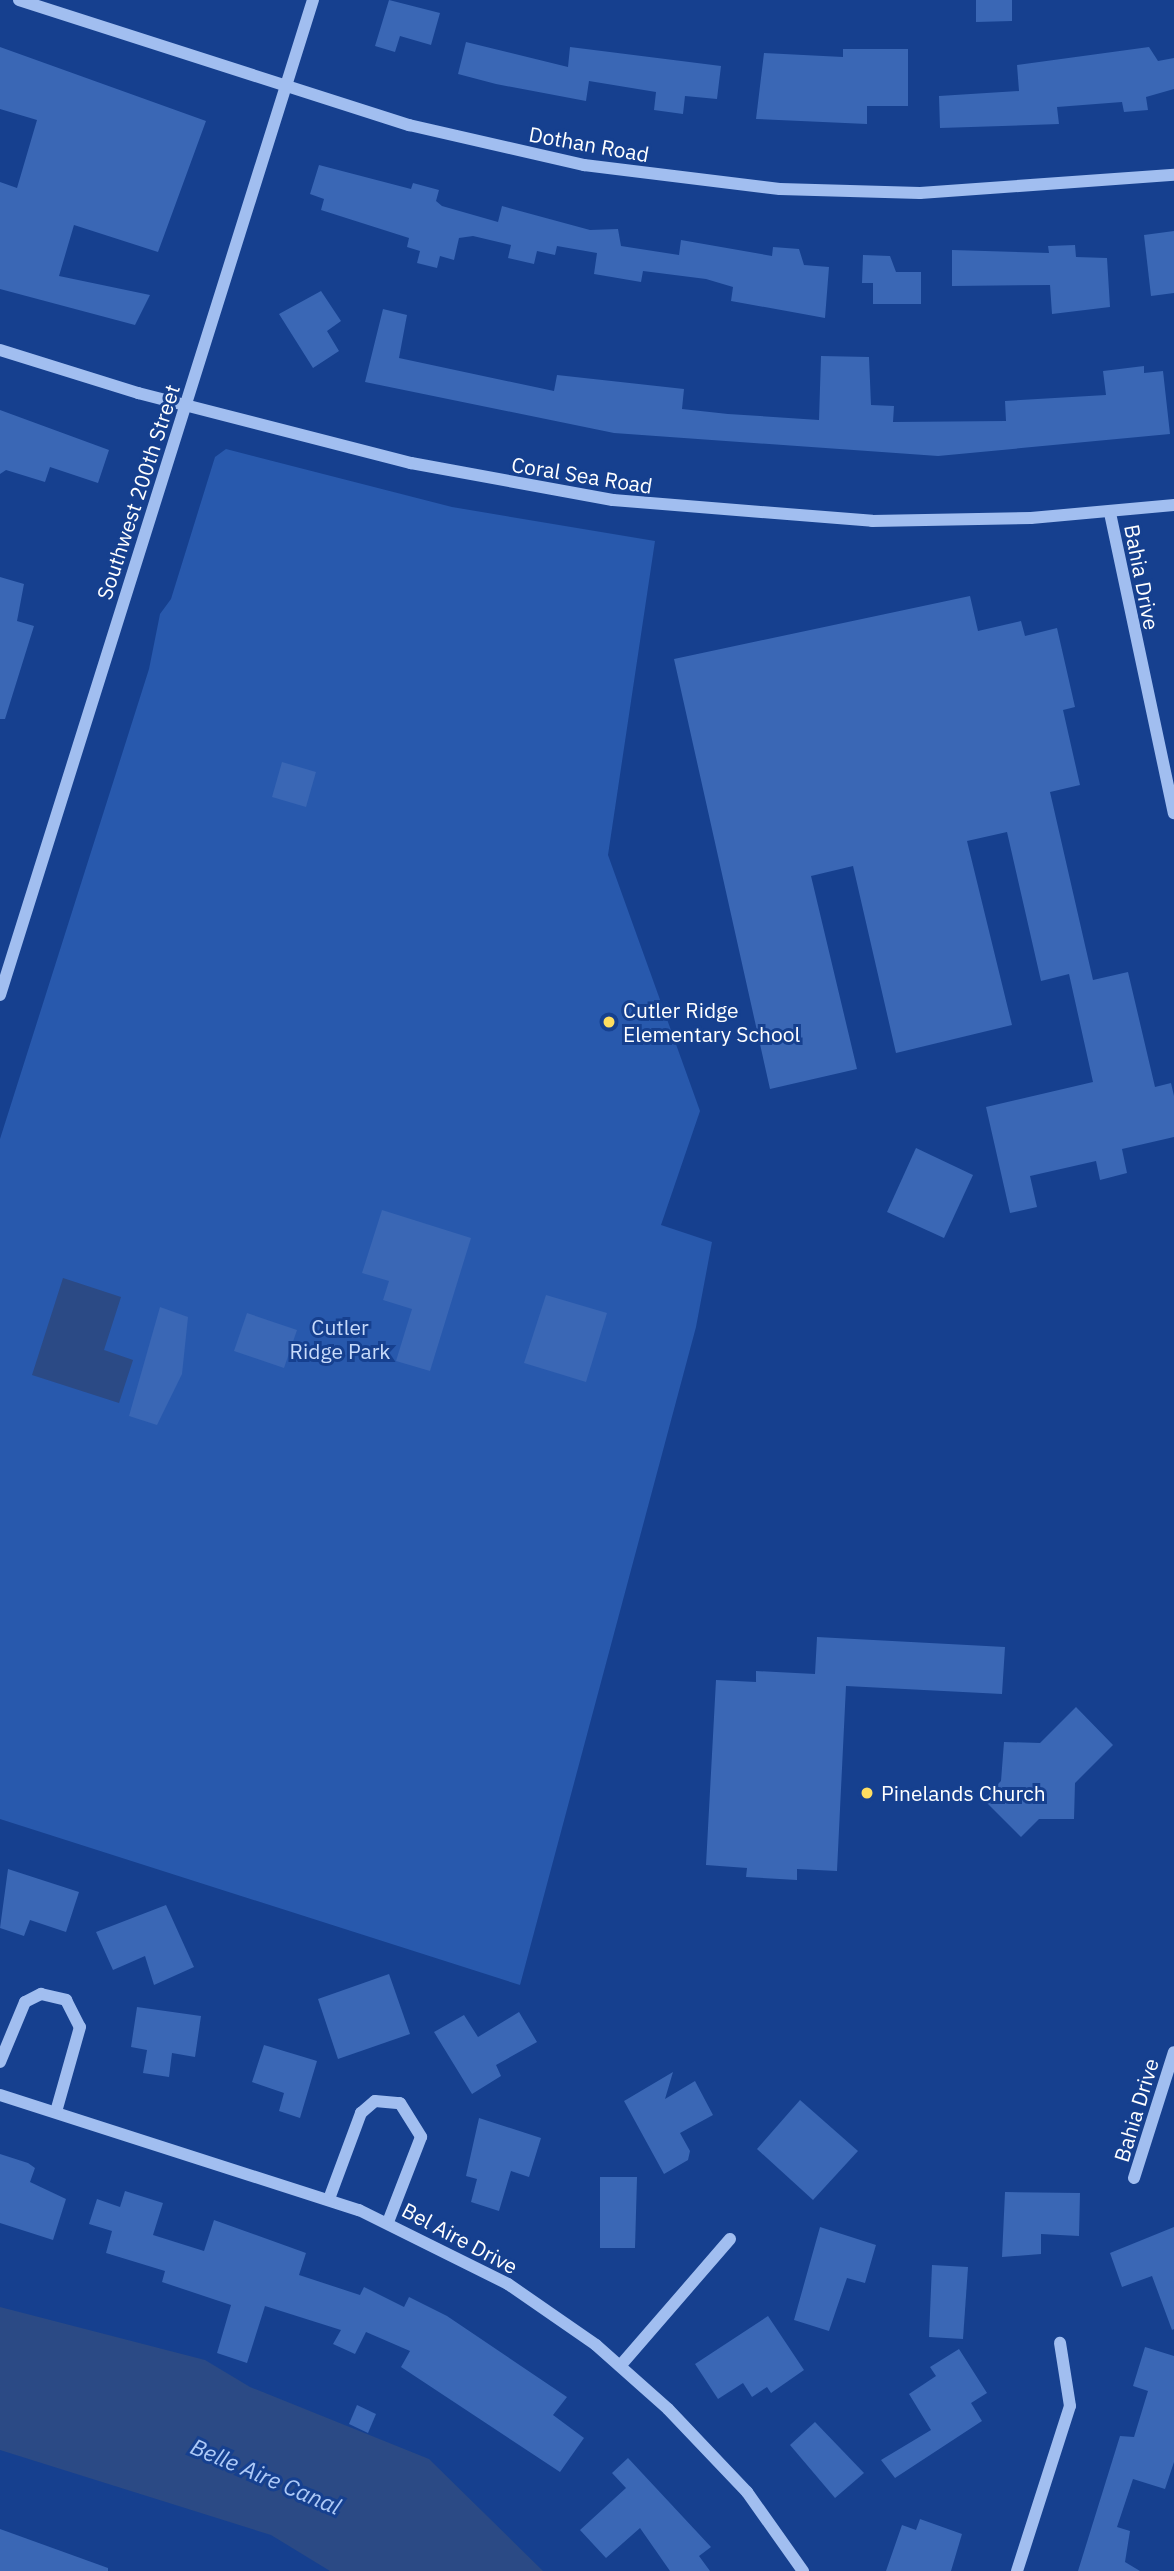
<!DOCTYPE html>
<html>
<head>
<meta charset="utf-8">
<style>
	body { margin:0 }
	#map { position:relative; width:1174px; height:2571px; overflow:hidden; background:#16408f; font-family:"IBM Plex Sans",sans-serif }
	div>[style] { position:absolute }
	.green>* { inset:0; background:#2859ad }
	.water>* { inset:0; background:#2b4a85 }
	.building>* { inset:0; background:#3a67b5 }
	.minor>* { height:12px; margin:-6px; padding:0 6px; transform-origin:6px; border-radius:6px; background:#a1bef0 }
	.dots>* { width:19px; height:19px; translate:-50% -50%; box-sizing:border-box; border:4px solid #16408f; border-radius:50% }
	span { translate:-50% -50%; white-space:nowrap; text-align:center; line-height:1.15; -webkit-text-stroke:6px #16408f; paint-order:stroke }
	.street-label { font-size:21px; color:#fff }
	.poi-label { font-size:21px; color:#fff }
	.left { translate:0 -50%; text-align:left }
	.park-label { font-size:21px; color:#c8dbfb }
	.water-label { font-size:23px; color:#adc9f7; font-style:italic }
</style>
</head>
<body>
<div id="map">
	<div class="green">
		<div style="clip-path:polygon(226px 449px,452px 507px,655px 541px,608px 855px,700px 1111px,661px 1225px,712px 1242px,696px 1327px,520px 1985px,0 1819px,0 1139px,149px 669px,160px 614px,171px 599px,215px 457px)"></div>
	</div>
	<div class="water">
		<div style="clip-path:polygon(63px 1278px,121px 1297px,104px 1350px,133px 1360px,119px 1403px,32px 1375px)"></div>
		<div style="clip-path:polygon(0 2307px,205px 2360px,250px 2387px,429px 2459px,543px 2571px,330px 2571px,271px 2535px,0 2450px)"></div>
	</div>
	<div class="building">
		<div style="clip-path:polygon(389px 0,440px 13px,431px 45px,400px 36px,395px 52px,375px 46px)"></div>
		<div style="clip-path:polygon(976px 0,1012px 0,1012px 21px,976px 22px)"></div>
		<div style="clip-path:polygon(466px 42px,568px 67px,570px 47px,721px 66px,717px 99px,685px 96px,683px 114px,654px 110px,656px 92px,589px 81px,586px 101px,496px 84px,458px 74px)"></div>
		<div style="clip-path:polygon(0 47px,206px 121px,158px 252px,74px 225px,59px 276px,150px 295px,135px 325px,0 289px,0 182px,17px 188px,37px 120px,0 109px)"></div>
		<div style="clip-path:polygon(1149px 47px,1158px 61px,1174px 58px,1174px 89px,1146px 97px,1148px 110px,1124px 112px,1122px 102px,1057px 107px,1059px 124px,940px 128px,939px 96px,1019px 91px,1017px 65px)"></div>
		<div style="clip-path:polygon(843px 49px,908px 49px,908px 106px,867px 106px,867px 124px,756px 119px,764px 53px,843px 57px)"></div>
		<div style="clip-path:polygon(319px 165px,411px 189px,413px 183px,439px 190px,436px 201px,442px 206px,498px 222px,502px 206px,590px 230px,618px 229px,621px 246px,679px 255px,681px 240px,772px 256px,773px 247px,799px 249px,804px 265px,829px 267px,825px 318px,731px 301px,733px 287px,706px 279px,643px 271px,641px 282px,594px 274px,597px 253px,557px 246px,555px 255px,537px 251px,534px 264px,508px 258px,511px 245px,473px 236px,459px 238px,454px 260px,440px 256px,437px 268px,417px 263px,420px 251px,407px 247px,409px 238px,321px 210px,324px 199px,310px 194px)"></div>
		<div style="clip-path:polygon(1174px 231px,1174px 293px,1151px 296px,1144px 235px)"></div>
		<div style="clip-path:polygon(1075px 245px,1076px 257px,1107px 258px,1110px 307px,1052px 314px,1050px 285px,952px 286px,952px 250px,1049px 253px,1048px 246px)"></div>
		<div style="clip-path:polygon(863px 255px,890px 256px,896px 272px,921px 272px,921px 304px,873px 304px,873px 283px,862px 283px)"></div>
		<div style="clip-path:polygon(321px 291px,341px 321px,327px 331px,339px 351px,313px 368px,279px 314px)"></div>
		<div style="clip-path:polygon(383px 309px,407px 315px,399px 358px,554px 391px,557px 375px,684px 389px,682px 409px,728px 414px,819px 420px,821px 356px,869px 357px,871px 405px,894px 406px,893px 422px,1006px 421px,1005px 401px,1106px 395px,1103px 371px,1144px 366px,1144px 373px,1163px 371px,1170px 434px,938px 456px,614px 433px,365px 382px)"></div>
		<div style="clip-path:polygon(0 410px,109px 450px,98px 483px,50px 467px,45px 482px,6px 470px,0 474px)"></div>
		<div style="clip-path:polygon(0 577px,24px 584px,17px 621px,34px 626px,5px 719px,0 719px)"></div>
		<div style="clip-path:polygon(970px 596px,978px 631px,1021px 621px,1025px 636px,1057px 628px,1075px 707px,1063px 710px,1080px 785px,1050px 792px,1093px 980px,1128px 972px,1155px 1087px,1171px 1083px,1174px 1096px,1174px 1137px,1122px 1149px,1127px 1173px,1100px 1180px,1096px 1161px,1030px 1176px,1037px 1207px,1010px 1213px,986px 1107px,1093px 1082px,1069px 974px,1041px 981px,1007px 832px,967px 841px,1012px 1025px,896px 1053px,853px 866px,811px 876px,857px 1069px,770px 1089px,674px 659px)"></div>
		<div style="clip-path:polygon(282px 762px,316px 772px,306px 807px,272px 797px)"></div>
		<div style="clip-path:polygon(916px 1148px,973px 1175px,944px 1238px,887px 1212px)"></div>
		<div style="clip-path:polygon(382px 1210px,471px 1238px,430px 1371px,396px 1361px,412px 1309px,383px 1300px,389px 1281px,362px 1273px)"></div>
		<div style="clip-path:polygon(546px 1295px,607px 1313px,586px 1382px,524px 1363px)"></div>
		<div style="clip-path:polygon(160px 1307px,188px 1317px,182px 1374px,157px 1425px,129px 1416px)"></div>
		<div style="clip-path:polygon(247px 1313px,297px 1330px,284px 1368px,234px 1351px)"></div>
		<div style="clip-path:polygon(817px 1637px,1005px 1647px,1002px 1694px,846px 1686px,837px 1871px,797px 1869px,797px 1880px,746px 1877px,747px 1868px,706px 1865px,716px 1680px,756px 1682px,756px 1671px,815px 1674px)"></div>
		<div style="clip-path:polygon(1076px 1707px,1113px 1745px,1075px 1783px,1074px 1819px,1039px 1819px,1021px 1837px,983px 1799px,1001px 1781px,1004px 1742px,1040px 1743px)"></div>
		<div style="clip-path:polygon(8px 1869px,79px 1892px,66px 1932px,30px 1920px,24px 1936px,0 1928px)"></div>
		<div style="clip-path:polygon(166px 1905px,194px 1967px,154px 1985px,145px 1956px,113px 1970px,96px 1932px)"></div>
		<div style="clip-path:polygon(389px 1974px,410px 2034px,338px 2059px,318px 1999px)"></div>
		<div style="clip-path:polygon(137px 2007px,201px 2016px,195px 2057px,172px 2053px,169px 2077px,143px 2073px,147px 2050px,131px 2047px)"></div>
		<div style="clip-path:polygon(519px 2012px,537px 2042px,496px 2065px,501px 2076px,472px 2094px,434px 2032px,464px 2015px,478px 2037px)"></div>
		<div style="clip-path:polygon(264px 2045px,317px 2061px,300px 2118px,279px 2111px,284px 2093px,252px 2082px)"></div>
		<div style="clip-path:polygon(673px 2072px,665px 2099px,695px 2081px,713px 2115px,680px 2133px,690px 2151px,688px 2160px,664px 2174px,624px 2101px)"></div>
		<div style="clip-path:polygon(800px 2100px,858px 2151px,813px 2200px,757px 2149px)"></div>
		<div style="clip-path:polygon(479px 2118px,541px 2138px,529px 2177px,511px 2171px,499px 2211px,471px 2202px,477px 2179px,466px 2176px)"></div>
		<div style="clip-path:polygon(0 2154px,28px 2163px,35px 2168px,30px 2182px,66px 2199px,53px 2240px,0 2223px)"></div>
		<div style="clip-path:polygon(600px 2177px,637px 2177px,635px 2248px,600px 2248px)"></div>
		<div style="clip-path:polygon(125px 2191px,163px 2203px,153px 2235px,204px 2251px,214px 2220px,306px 2253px,299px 2275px,360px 2295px,364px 2287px,404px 2307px,409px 2297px,447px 2316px,567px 2397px,553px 2415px,584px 2438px,560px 2472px,401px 2367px,410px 2351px,366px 2332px,355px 2354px,333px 2344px,341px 2330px,265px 2306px,247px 2363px,217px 2353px,231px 2305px,162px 2282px,165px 2271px,106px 2253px,112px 2231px,89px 2224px,97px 2199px,120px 2207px)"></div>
		<div style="clip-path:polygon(1005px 2192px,1080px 2193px,1079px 2236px,1041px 2234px,1041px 2254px,1002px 2257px)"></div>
		<div style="clip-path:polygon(820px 2227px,876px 2245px,865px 2283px,847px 2278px,829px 2331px,794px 2320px)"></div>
		<div style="clip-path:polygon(1174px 2227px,1174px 2329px,1172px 2330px,1152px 2276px,1122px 2287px,1110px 2253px)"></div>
		<div style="clip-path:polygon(932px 2265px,968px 2267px,963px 2339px,929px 2337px)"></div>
		<div style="clip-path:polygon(768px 2316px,804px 2370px,771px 2393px,767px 2387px,752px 2397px,743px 2383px,718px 2399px,695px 2364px)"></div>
		<div style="clip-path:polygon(1145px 2347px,1174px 2356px,1174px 2462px,1165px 2489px,1133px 2479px,1117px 2527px,1130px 2531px,1125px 2562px,1140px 2571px,1078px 2571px,1120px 2436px,1134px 2437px,1148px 2391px,1133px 2386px)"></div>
		<div style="clip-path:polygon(959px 2349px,987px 2393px,971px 2403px,982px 2421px,895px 2478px,881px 2460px,931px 2430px,909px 2394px,936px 2376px,930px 2367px)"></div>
		<div style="clip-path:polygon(357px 2405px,376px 2414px,368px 2433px,349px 2424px)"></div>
		<div style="clip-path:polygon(815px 2422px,864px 2473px,835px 2498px,790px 2445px)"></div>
		<div style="clip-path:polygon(628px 2458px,711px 2547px,699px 2556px,710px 2571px,670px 2571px,640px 2528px,606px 2558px,580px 2530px,626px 2488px,612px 2473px)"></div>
		<div style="clip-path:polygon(920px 2519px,962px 2534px,951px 2571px,886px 2571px,902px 2525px,916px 2530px)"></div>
		<div style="clip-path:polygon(0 2529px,108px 2568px,108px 2571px,0 2571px)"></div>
	</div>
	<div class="minor">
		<div style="left:19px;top:0;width:410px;rotate:17.8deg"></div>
		<div style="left:409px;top:125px;width:180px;rotate:12.9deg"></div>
		<div style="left:584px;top:165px;width:197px;rotate:7deg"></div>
		<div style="left:780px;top:189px;width:140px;rotate:1.6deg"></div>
		<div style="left:920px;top:193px;width:255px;rotate:-4.1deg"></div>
		<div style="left:0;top:350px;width:145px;rotate:17.3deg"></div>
		<div style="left:138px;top:393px;width:282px;rotate:14.4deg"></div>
		<div style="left:411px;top:463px;width:205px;rotate:10.4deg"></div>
		<div style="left:613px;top:500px;width:260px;rotate:4.6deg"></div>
		<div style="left:872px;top:521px;width:159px;rotate:-1.1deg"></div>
		<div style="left:1031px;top:518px;width:144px;rotate:-5.2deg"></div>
		<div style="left:1110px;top:513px;width:307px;rotate:78deg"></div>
		<div style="left:0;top:995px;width:1043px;rotate:-72.54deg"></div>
		<div style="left:0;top:2062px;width:65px;rotate:-67.4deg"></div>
		<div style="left:25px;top:2002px;width:18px;rotate:-27deg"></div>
		<div style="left:41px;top:1994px;width:26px;rotate:13deg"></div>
		<div style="left:66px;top:2000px;width:30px;rotate:63deg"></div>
		<div style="left:80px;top:2027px;width:88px;rotate:105.8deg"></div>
		<div style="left:0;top:2095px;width:377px;rotate:17.8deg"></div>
		<div style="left:359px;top:2210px;width:166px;rotate:26.4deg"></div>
		<div style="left:508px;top:2284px;width:107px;rotate:34.7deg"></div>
		<div style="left:596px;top:2345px;width:96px;rotate:41.6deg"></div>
		<div style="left:668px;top:2409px;width:115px;rotate:46.4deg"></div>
		<div style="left:747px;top:2492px;width:97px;rotate:54.7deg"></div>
		<div style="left:1134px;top:2178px;width:132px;rotate:-72.4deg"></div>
		<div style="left:329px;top:2199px;width:92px;rotate:-69.6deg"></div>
		<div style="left:361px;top:2113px;width:18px;rotate:-41deg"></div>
		<div style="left:375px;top:2101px;width:25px;rotate:5deg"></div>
		<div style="left:400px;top:2103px;width:40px;rotate:58deg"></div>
		<div style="left:421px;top:2137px;width:91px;rotate:111.2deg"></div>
		<div style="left:620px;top:2366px;width:168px;rotate:-49.1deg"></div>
		<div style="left:1017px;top:2571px;width:173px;rotate:-72.2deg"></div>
		<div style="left:1070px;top:2406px;width:64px;rotate:-99deg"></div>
	</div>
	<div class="dots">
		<div style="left:609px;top:1022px;background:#ffde60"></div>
		<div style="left:867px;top:1793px;background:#ffde60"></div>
	</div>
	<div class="street-label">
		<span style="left:589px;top:144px;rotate:10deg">Dothan Road</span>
		<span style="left:582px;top:475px;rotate:9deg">Coral Sea Road</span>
		<span style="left:138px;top:492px;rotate:-72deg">Southwest 200th Street</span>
		<span style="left:1142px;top:577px;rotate:79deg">Bahia Drive</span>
		<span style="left:1136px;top:2110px;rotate:-73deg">Bahia Drive</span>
		<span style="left:460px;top:2238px;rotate:28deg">Bel Aire Drive</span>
	</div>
	<div class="poi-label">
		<span class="left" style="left:623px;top:1022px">Cutler Ridge<br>Elementary School</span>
		<span class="left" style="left:881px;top:1793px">Pinelands Church</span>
	</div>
	<div class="park-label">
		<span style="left:340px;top:1339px">Cutler<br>Ridge Park</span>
	</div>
	<div class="water-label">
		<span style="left:266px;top:2476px;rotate:23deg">Belle Aire Canal</span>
	</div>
</div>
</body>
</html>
